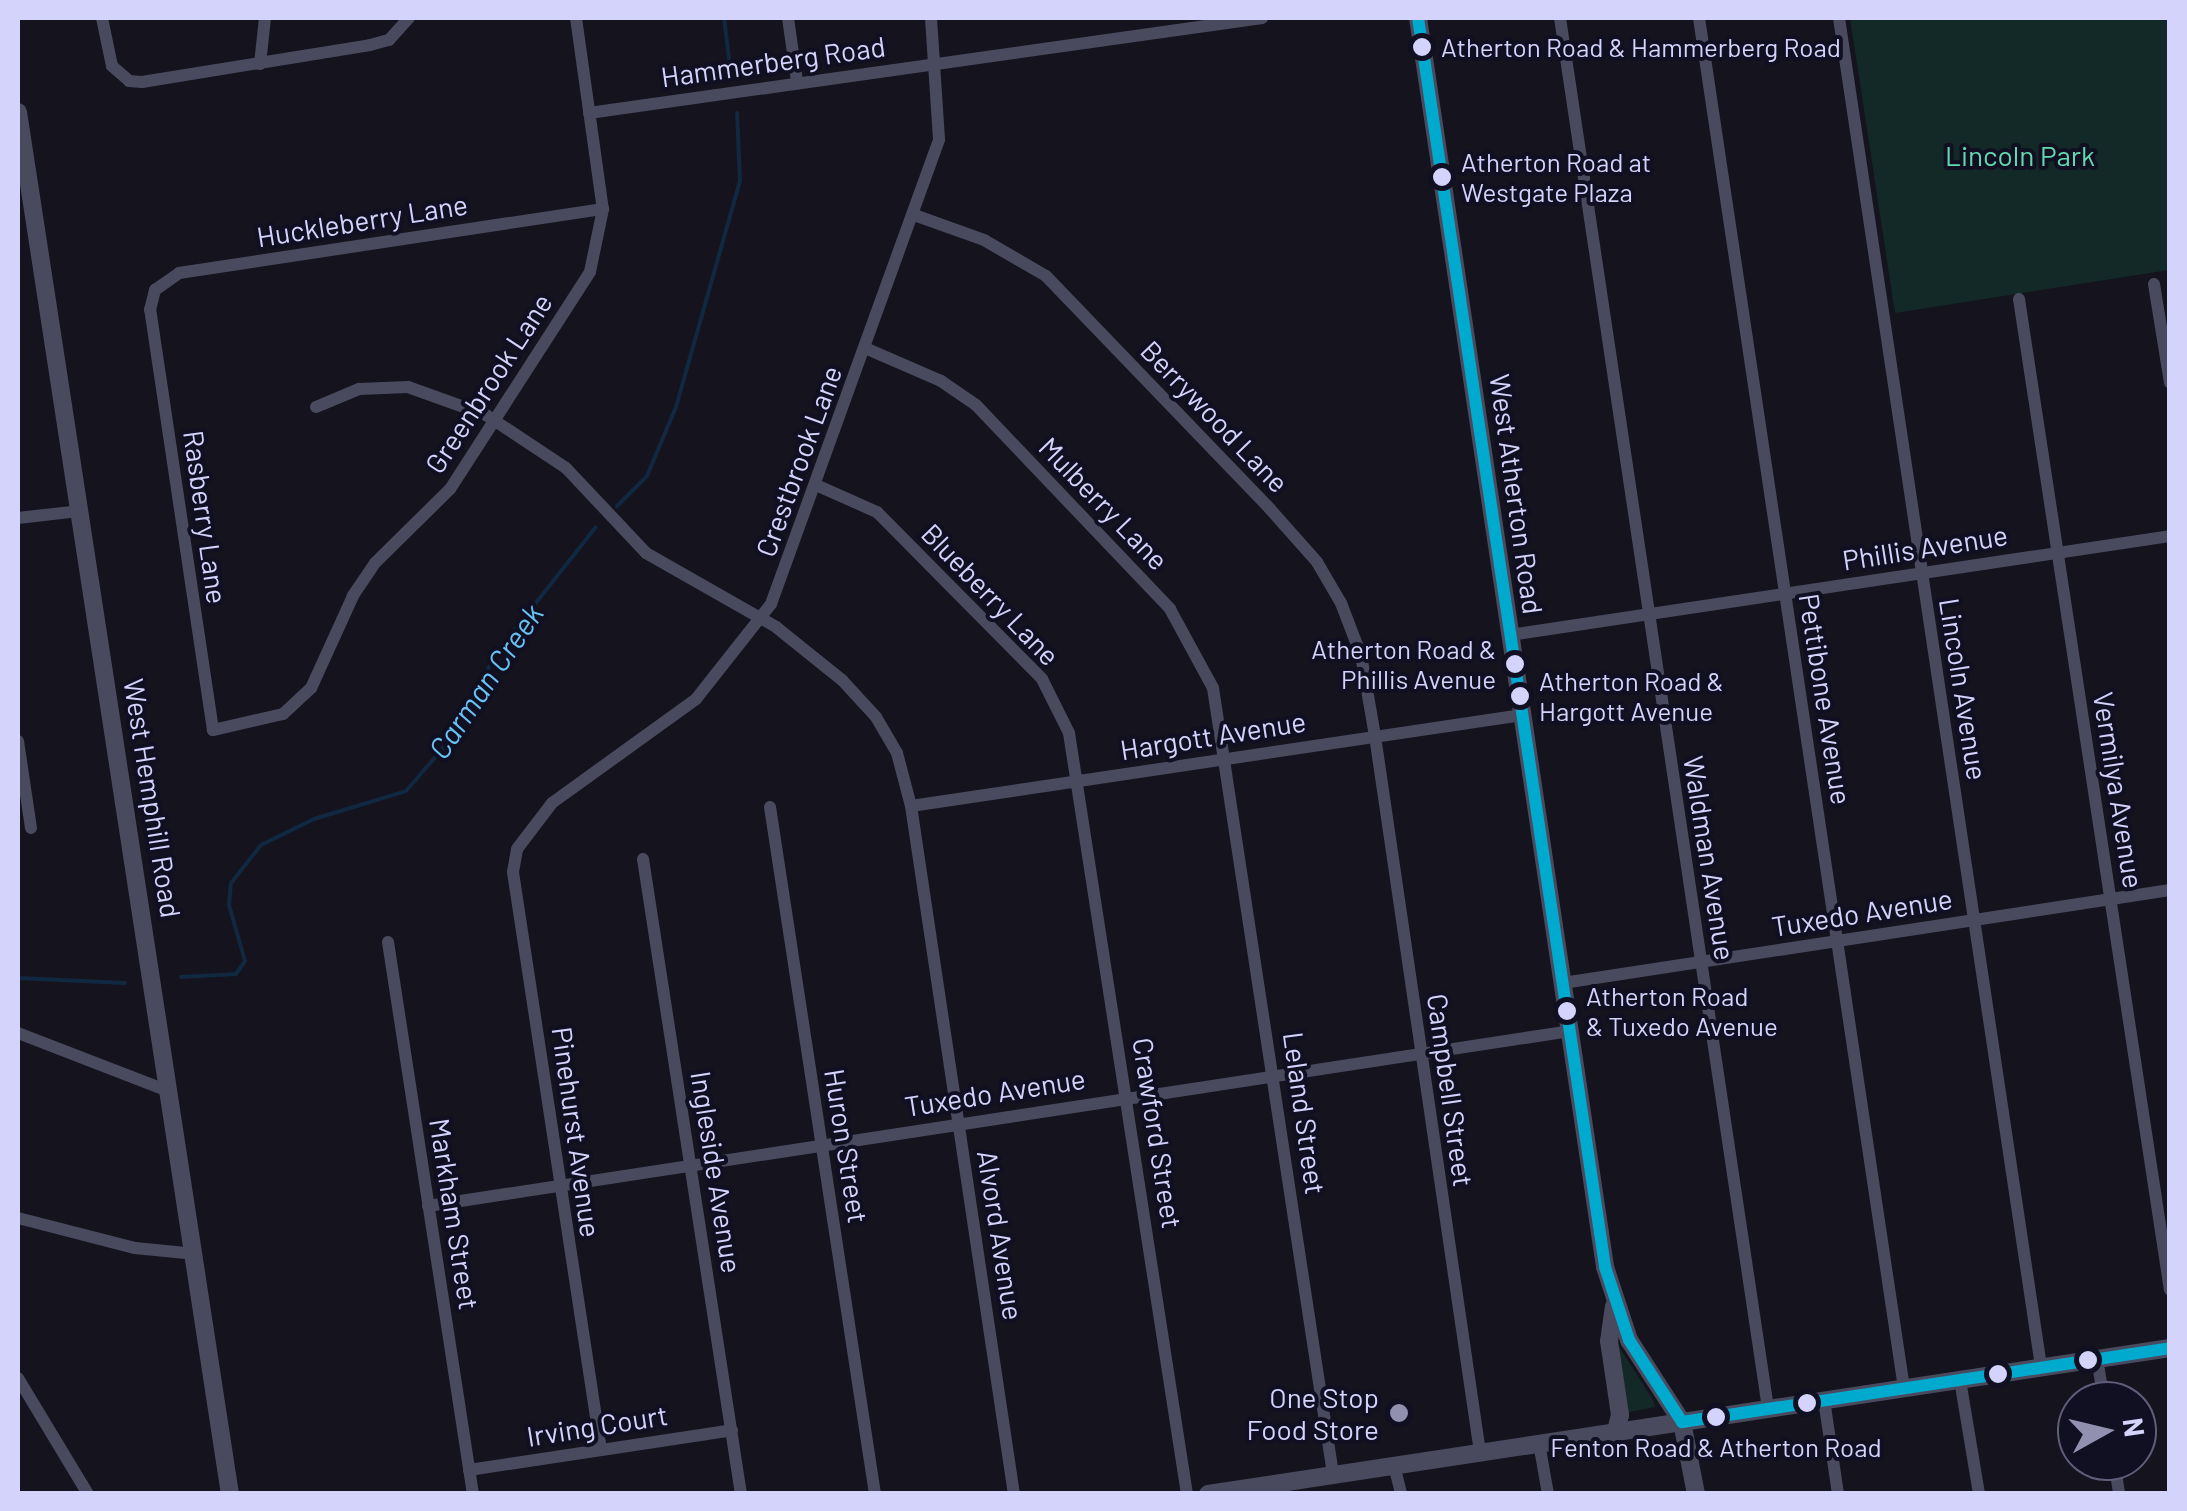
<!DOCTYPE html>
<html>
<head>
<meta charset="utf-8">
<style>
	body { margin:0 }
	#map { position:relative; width:2187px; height:1511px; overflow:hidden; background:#14131e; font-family:Barlow,sans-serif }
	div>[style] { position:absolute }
	.green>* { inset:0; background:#132927 }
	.stream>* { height:4px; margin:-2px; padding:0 2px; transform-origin:2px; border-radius:2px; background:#112841 }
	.minor>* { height:12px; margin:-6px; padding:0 6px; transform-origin:6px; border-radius:6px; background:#494a5e }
	.tertiary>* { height:18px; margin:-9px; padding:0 9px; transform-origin:9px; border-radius:9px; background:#494a5e }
	.bus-1>* { height:12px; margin:-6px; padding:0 6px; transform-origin:6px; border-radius:6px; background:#00a9ce }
	.dots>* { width:28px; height:28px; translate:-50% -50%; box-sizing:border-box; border:5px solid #110f22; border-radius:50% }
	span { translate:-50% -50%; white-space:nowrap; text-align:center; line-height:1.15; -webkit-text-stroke:8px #110f22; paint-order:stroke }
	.bus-label { font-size:26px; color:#d4d3fc }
	.left { translate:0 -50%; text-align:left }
	.right { translate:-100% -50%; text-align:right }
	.street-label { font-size:28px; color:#d4d3fc }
	.park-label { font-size:28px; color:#64d8af }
	.poi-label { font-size:28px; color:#d4d3fc }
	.water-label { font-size:30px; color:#68c3f5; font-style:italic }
	.frame { position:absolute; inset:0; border:20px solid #d4d3fc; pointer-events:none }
	.north { position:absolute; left:2057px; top:1381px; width:100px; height:100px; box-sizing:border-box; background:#110f22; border:2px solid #5f5d79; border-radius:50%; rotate:82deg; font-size:28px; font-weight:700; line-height:40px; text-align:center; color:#d4d3fc }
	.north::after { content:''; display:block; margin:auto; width:35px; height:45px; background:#9190ae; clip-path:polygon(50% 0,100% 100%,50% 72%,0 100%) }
</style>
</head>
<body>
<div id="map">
	<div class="green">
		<div style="clip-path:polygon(1850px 18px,2169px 18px,2169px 270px,1895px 313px)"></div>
		<div style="clip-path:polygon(1616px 1342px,1653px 1400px,1655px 1407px,1624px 1413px)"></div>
	</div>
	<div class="stream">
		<div style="left:724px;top:18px;width:56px;rotate:82.9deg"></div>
		<div style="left:617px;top:506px;width:42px;rotate:-45deg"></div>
		<div style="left:647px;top:476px;width:75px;rotate:-67.2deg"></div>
		<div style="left:676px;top:407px;width:235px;rotate:-74.2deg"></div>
		<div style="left:740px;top:181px;width:68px;rotate:-92.5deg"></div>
		<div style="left:181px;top:977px;width:55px;rotate:-3.1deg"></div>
		<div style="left:236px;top:974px;width:16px;rotate:-55deg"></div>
		<div style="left:245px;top:961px;width:58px;rotate:-105.9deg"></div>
		<div style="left:229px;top:905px;width:22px;rotate:-85deg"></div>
		<div style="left:231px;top:883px;width:48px;rotate:-51.7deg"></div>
		<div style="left:261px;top:845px;width:59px;rotate:-26.1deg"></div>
		<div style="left:314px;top:819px;width:96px;rotate:-16.9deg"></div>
		<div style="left:406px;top:791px;width:87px;rotate:-49.2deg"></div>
		<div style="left:463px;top:725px;width:76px;rotate:-65.8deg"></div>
		<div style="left:494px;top:656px;width:164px;rotate:-51.7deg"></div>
		<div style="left:18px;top:978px;width:107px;rotate:2.7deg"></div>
	</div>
	<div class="minor">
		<div style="left:102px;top:18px;width:49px;rotate:78.2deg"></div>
		<div style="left:112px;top:66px;width:23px;rotate:41deg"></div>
		<div style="left:129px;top:81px;width:13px;rotate:4deg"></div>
		<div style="left:142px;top:82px;width:231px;rotate:-9.2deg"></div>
		<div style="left:370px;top:45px;width:20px;rotate:-15deg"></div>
		<div style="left:389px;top:40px;width:30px;rotate:-48deg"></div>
		<div style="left:576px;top:18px;width:193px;rotate:82deg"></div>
		<div style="left:603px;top:209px;width:64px;rotate:101.7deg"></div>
		<div style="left:590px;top:272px;width:258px;rotate:122.8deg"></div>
		<div style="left:450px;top:489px;width:105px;rotate:135.4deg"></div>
		<div style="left:375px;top:563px;width:40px;rotate:124deg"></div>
		<div style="left:353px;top:596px;width:101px;rotate:114.5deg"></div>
		<div style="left:311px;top:688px;width:38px;rotate:137deg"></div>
		<div style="left:283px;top:714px;width:72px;rotate:167.1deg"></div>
		<div style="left:213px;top:730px;width:425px;rotate:-98.5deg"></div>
		<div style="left:150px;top:310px;width:21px;rotate:-76deg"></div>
		<div style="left:155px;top:290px;width:29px;rotate:-35deg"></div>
		<div style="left:179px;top:273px;width:429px;rotate:-8.6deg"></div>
		<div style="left:788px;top:18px;width:64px;rotate:81.9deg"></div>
		<div style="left:1560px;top:18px;width:1405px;rotate:81.49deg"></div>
		<div style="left:1699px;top:18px;width:1385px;rotate:81.49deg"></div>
		<div style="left:1839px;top:18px;width:1364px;rotate:81.48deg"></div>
		<div style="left:260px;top:64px;width:46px;rotate:-83.8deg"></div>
		<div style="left:589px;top:113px;width:680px;rotate:-8.03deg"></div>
		<div style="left:917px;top:216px;width:71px;rotate:19.7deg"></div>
		<div style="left:984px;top:240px;width:72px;rotate:30.1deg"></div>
		<div style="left:1046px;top:276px;width:323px;rotate:46.1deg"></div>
		<div style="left:1270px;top:509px;width:71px;rotate:48.4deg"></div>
		<div style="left:1317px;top:562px;width:48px;rotate:59.7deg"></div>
		<div style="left:1341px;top:603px;width:56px;rotate:69deg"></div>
		<div style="left:1361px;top:655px;width:82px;rotate:80.2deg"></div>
		<div style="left:1375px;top:736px;width:724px;rotate:81.66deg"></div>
		<div style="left:2154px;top:284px;width:100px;rotate:80.8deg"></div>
		<div style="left:2019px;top:299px;width:1002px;rotate:81.34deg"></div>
		<div style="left:865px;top:348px;width:83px;rotate:23.5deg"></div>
		<div style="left:941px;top:381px;width:42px;rotate:34.4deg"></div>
		<div style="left:976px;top:405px;width:282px;rotate:46.4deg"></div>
		<div style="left:1170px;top:609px;width:90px;rotate:61.4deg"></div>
		<div style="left:1213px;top:688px;width:795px;rotate:81.32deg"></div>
		<div style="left:316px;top:407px;width:47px;rotate:-22.7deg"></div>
		<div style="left:359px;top:389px;width:49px;rotate:-2.3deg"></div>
		<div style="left:408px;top:387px;width:83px;rotate:19.7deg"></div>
		<div style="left:486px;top:415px;width:96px;rotate:33.5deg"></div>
		<div style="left:566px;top:468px;width:117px;rotate:46.7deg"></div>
		<div style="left:646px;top:553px;width:150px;rotate:29.6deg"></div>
		<div style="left:776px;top:627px;width:85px;rotate:38.8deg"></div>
		<div style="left:842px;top:680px;width:50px;rotate:47.4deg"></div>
		<div style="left:876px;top:717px;width:42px;rotate:59.7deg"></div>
		<div style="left:897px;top:753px;width:55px;rotate:75.2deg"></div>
		<div style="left:911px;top:806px;width:696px;rotate:81.49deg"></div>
		<div style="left:816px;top:485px;width:67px;rotate:23.9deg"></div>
		<div style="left:877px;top:512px;width:235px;rotate:45.3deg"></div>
		<div style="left:1042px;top:679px;width:60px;rotate:63.4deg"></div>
		<div style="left:1069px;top:733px;width:770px;rotate:81.19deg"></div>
		<div style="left:18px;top:518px;width:61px;rotate:-6.5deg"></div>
		<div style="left:1510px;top:635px;width:667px;rotate:-8.53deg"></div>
		<div style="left:18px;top:741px;width:88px;rotate:81.5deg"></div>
		<div style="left:911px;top:806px;width:618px;rotate:-8.47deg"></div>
		<div style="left:770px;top:807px;width:695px;rotate:81.31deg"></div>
		<div style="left:643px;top:859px;width:643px;rotate:81.23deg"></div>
		<div style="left:388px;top:942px;width:559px;rotate:81.25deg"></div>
		<div style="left:1563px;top:983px;width:614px;rotate:-8.71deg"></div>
		<div style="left:18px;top:1033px;width:164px;rotate:21.1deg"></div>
		<div style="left:428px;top:1206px;width:1155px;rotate:-8.71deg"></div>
		<div style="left:18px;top:1218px;width:121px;rotate:14.4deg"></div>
		<div style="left:135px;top:1248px;width:61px;rotate:5.6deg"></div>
		<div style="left:2097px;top:1358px;width:44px;rotate:80.8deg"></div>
		<div style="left:18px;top:1378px;width:135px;rotate:58.9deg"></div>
		<div style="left:1960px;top:1380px;width:116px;rotate:80.5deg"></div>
		<div style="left:1824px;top:1400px;width:95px;rotate:81.5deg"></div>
		<div style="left:1539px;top:1443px;width:52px;rotate:80deg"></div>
		<div style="left:601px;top:1450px;width:585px;rotate:-98.66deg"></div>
		<div style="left:513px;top:872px;width:23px;rotate:-80deg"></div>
		<div style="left:517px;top:849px;width:58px;rotate:-52.7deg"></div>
		<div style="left:552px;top:803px;width:178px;rotate:-35.8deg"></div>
		<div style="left:696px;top:699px;width:121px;rotate:-51.7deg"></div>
		<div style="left:771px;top:604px;width:494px;rotate:-70.1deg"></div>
		<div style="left:939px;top:139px;width:121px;rotate:-93.8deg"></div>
		<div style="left:2114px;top:1461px;width:33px;rotate:81deg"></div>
		<div style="left:1394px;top:1465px;width:30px;rotate:76deg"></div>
		<div style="left:469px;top:1470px;width:266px;rotate:-8.6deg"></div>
	</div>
	<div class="tertiary">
		<div style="left:1418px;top:18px;width:1263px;rotate:81.48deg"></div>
		<div style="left:1605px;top:1267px;width:77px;rotate:71.8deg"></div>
		<div style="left:1629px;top:1340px;width:98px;rotate:57.1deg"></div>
		<div style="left:1682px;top:1422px;width:73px;rotate:79deg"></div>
		<div style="left:18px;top:112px;width:1398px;rotate:81.28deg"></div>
		<div style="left:1614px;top:1306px;width:35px;rotate:98deg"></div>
		<div style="left:1609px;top:1341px;width:75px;rotate:81.5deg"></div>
		<div style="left:1620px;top:1415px;width:16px;rotate:104deg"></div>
		<div style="left:1208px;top:1494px;width:973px;rotate:-8.63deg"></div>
	</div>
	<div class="bus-1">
		<div style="left:1418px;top:18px;width:1263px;rotate:81.48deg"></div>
		<div style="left:1605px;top:1267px;width:77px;rotate:71.8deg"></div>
		<div style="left:1629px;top:1340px;width:98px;rotate:57.1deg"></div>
		<div style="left:1682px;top:1422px;width:494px;rotate:-8.6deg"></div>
	</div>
	<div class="dots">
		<div style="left:1422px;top:47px;background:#d4d3fc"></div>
		<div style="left:1442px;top:177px;background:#d4d3fc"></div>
		<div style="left:1515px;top:664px;background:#d4d3fc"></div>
		<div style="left:1520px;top:696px;background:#d4d3fc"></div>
		<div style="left:1567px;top:1011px;background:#d4d3fc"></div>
		<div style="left:2088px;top:1360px;background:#d4d3fc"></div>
		<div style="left:1998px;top:1374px;background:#d4d3fc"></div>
		<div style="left:1807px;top:1403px;background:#d4d3fc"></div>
		<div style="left:1399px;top:1413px;background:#9190ae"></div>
		<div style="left:1716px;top:1417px;background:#d4d3fc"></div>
	</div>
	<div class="bus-label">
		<span class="left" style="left:1441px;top:47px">Atherton Road &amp; Hammerberg Road</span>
		<span class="left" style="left:1461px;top:177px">Atherton Road at<br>Westgate Plaza</span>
		<span class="right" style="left:1496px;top:664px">Atherton Road &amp;<br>Phillis Avenue</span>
		<span class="left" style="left:1539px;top:696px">Atherton Road &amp;<br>Hargott Avenue</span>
		<span class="left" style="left:1586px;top:1011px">Atherton Road<br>&amp; Tuxedo Avenue</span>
		<span style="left:1716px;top:1447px">Fenton Road &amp; Atherton Road</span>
	</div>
	<div class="street-label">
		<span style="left:773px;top:61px;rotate:-8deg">Hammerberg Road</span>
		<span style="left:362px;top:220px;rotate:-9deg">Huckleberry Lane</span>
		<span style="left:488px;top:383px;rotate:-57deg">Greenbrook Lane</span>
		<span style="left:1215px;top:416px;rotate:46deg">Berrywood Lane</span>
		<span style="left:798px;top:461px;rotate:-70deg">Crestbrook Lane</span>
		<span style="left:1517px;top:494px;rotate:82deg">West Atherton Road</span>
		<span style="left:1104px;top:503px;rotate:46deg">Mulberry Lane</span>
		<span style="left:206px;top:517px;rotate:82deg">Rasberry Lane</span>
		<span style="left:1925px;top:547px;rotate:-9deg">Phillis Avenue</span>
		<span style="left:991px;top:594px;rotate:46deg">Blueberry Lane</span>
		<span style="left:1964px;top:689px;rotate:81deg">Lincoln Avenue</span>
		<span style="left:1826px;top:699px;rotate:81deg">Pettibone Avenue</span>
		<span style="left:1213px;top:735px;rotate:-9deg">Hargott Avenue</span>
		<span style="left:2119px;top:790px;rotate:81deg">Vermilya Avenue</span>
		<span style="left:153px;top:798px;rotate:81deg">West Hemphill Road</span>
		<span style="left:1710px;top:858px;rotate:81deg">Waldman Avenue</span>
		<span style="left:1862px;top:912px;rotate:-9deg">Tuxedo Avenue</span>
		<span style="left:1451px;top:1090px;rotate:82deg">Campbell Street</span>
		<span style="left:995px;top:1092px;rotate:-9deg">Tuxedo Avenue</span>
		<span style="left:1305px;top:1113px;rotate:82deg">Leland Street</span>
		<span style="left:577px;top:1132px;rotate:82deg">Pinehurst Avenue</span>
		<span style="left:1158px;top:1133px;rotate:81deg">Crawford Street</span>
		<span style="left:847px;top:1146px;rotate:81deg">Huron Street</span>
		<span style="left:717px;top:1172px;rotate:81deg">Ingleside Avenue</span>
		<span style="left:455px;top:1214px;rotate:81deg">Markham Street</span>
		<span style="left:1001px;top:1235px;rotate:81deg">Alvord Avenue</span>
		<span style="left:597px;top:1425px;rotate:-9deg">Irving Court</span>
	</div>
	<div class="park-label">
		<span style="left:2020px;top:155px">Lincoln Park</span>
	</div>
	<div class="poi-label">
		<span class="right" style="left:1379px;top:1413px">One Stop<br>Food Store</span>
	</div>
	<div class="water-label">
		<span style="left:485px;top:681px;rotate:-56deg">Carman Creek</span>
	</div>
	<div class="frame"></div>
	<div class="north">N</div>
</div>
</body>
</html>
